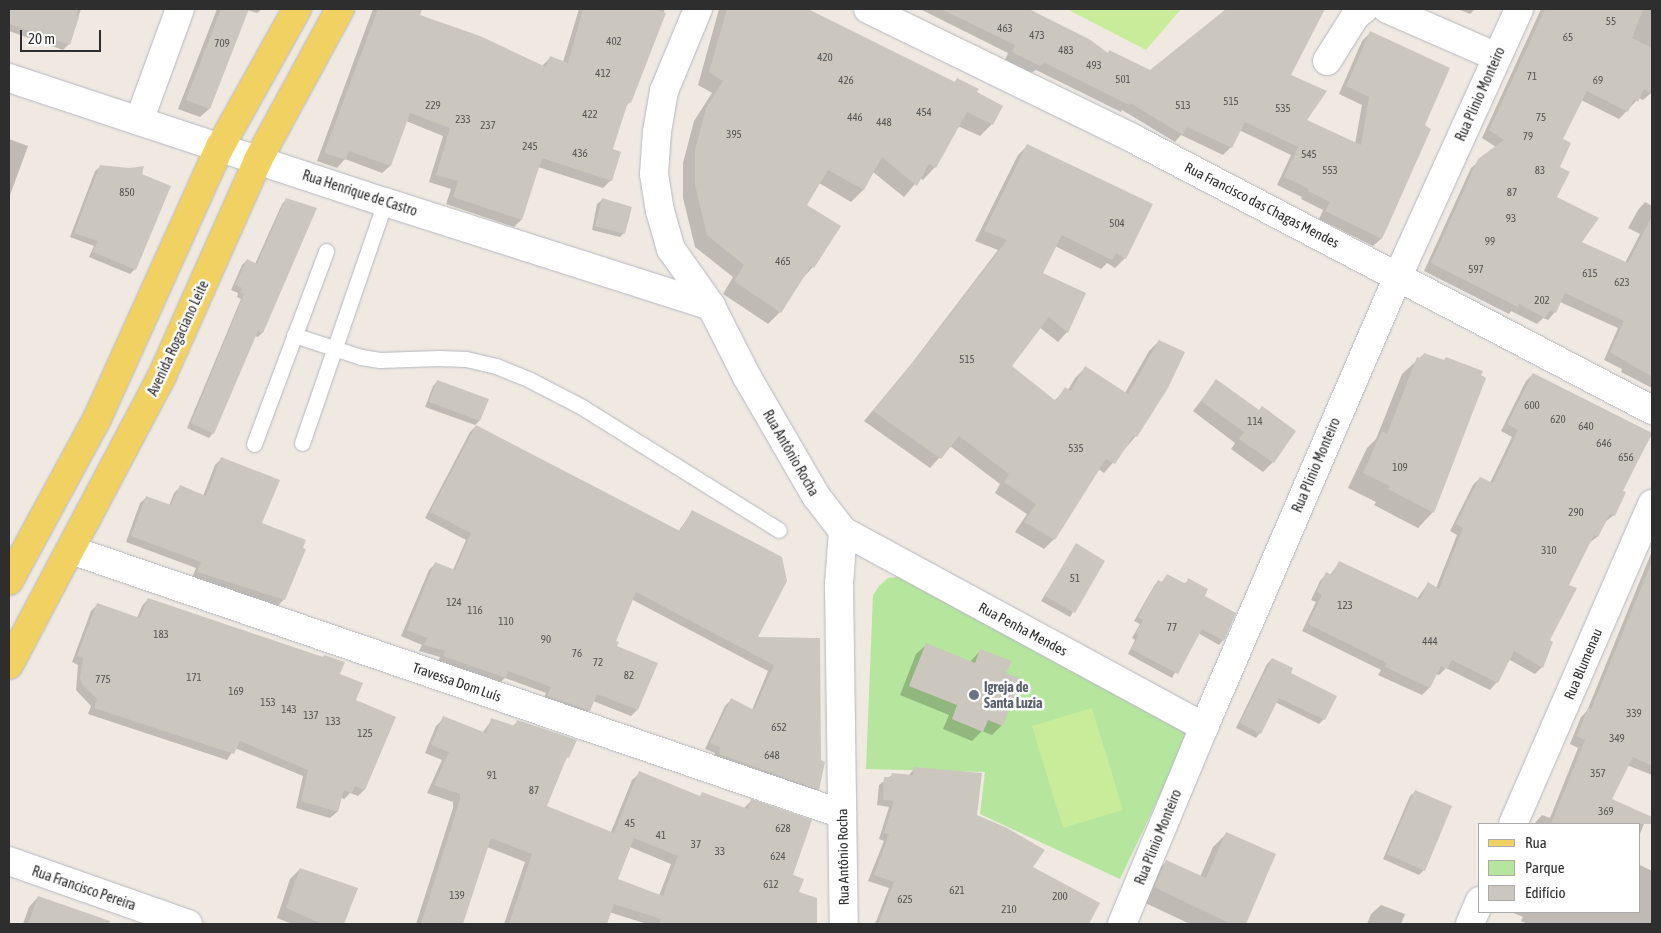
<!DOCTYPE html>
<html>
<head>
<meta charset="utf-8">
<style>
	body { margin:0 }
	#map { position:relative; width:1661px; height:933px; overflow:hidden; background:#efe9e1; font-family:"Asap Condensed",sans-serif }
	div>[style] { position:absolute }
	.green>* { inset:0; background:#b6e59e }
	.pitch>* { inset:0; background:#c9ec9a }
	.shadow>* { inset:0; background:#0003 }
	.building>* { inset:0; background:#cbc7bf }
	.roads { filter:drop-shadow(0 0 1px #b4b7c1) drop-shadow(0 0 1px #b4b7c1) }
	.lane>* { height:15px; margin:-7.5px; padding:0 7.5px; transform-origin:7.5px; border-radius:7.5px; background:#fff }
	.street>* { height:28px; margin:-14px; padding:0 14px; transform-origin:14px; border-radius:14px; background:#fff }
	.primary>* { height:28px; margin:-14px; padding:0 14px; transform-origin:14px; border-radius:14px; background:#f2d163 }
	.dots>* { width:14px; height:14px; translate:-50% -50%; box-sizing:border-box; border:2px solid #fff; border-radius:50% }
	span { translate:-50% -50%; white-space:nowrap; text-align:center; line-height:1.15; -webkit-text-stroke:5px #fff; paint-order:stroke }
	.number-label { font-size:11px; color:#555452 }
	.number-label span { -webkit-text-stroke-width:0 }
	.street-label { font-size:14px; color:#2e2e2e }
	.worship-label { font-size:14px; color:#5b616d; font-weight:700 }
	.left { translate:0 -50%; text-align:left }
	.frame { position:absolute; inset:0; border:10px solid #2e2e2e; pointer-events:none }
	.legend { position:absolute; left:1478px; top:823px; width:162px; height:90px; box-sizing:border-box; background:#fff; border:1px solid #ababab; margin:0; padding:6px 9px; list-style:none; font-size:15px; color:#2e2e2e }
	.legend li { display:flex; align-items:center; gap:10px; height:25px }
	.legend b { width:25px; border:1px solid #ababab }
	.scale { position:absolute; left:20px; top:30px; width:81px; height:22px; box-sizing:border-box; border:2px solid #2e2e2e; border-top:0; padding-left:6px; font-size:15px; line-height:18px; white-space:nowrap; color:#2e2e2e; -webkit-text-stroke:4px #fff; paint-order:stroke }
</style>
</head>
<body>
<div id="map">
	<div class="green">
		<div style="clip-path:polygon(906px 576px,1190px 732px,1120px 879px,980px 814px,985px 772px,866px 769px,873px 595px,879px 586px,888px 578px)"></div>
	</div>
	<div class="pitch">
		<div style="clip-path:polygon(1067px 9px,1181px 9px,1146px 50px)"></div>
		<div style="clip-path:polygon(1092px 708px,1123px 810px,1063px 828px,1032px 726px)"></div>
	</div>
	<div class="shadow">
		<div style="clip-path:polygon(9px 9px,81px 9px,69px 44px,63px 50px,9px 31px)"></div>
		<div style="clip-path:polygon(217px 9px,262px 9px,257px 13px,247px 10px,209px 109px,200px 117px,178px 109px)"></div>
		<div style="clip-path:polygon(373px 9px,415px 9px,420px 11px,418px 15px,542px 66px,551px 57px,563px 62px,579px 9px,665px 9px,630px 102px,625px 107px,611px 150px,611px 180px,603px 188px,538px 167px,521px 220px,514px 227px,446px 204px,451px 189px,429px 182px,443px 136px,406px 121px,390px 166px,382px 173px,345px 159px,337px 168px,317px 161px)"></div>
		<div style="clip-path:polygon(719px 9px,805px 9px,954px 83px,957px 79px,975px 93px,992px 124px,980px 136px,958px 126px,935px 167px,923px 180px,920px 178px,904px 197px,873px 172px,863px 190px,851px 202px,819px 183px,805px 205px,813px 267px,801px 280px,780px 312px,768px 324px,723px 294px,733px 277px,695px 247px,683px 198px,683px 163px,694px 121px,712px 93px,698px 85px)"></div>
		<div style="clip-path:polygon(920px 9px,1026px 9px,1088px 41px,1107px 54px,1110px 51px,1151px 71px,1223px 44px,1241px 9px,1323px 9px,1289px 75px,1305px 120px,1355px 144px,1362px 105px,1339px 94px,1362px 41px,1370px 33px,1423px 126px,1429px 129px,1381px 239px,1373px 246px,1319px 219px,1323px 210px,1301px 199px,1302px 197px,1277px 185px,1291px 155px,1239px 130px,1231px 147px,1223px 155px,1181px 135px,1175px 142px,1122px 110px,1121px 112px,1036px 70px,1031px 73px,1005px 60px,1008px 53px)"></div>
		<div style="clip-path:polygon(1458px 9px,1475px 9px,1470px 14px)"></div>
		<div style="clip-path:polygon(1541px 9px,1652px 9px,1651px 93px,1643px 100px,1639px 98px,1619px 119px,1581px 100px,1562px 140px,1556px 197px,1580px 242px,1625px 263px,1640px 234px,1628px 228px,1638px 210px,1645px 202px,1652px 206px,1652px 388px,1621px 372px,1622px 369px,1604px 360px,1618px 328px,1560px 302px,1555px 312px,1548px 320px,1543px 318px,1537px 324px,1511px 311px,1509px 314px,1424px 271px,1471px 168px,1496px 147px,1482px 138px)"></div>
		<div style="clip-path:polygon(9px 139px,28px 146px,9px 198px)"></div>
		<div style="clip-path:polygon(1028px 145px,1125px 258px,1115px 268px,1107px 263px,1101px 269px,1055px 246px,1041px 273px,1067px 332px,1058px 342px,1039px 327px,1010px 366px,1054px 401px,1066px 389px,1068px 390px,1075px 378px,1085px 368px,1125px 393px,1149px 351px,1159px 341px,1136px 436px,1104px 473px,1098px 469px,1054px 539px,1044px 549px,1015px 532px,1027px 514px,995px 493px,1000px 484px,950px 446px,930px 468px,864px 421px,912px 363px,998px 250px,975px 241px,1018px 155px)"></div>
		<div style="clip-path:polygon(100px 167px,140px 175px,135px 269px,130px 274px,89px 257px,94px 246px,70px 237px,95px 171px)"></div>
		<div style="clip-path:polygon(287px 199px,262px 333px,258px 337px,255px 336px,213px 433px,209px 438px,187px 428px,241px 299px,237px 297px,238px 293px,231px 290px,242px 265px,247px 260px,255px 264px,282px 204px)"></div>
		<div style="clip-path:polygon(602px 200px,624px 233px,620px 237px,592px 230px,597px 204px)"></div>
		<div style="clip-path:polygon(1424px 354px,1479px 376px,1433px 512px,1418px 528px,1374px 505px,1376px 502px,1348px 488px,1367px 448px,1376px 439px,1402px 374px)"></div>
		<div style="clip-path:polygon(1533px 374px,1652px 434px,1621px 491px,1624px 493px,1614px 515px,1605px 522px,1597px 537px,1589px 543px,1568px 586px,1548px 640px,1542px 667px,1535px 674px,1508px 659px,1497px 682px,1490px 690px,1446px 668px,1439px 675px,1436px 674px,1429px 688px,1422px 695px,1378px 675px,1381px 670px,1302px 631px,1316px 602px,1311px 600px,1320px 581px,1327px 573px,1330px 575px,1339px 563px,1417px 599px,1428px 583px,1436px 588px,1457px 535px,1450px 531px,1473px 485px,1480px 478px,1490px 483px,1512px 437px,1501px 431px,1526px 381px)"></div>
		<div style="clip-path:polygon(438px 381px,487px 399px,479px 421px,475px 425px,425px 407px,433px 386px)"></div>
		<div style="clip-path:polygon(1216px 381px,1273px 462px,1263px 472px,1231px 449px,1235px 443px,1193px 411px)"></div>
		<div style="clip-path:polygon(476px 426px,678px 532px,692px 512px,756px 639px,819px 640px,818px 789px,812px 795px,713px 760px,715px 753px,705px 749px,725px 706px,731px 700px,752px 710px,768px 671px,631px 599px,615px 641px,616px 647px,656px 664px,637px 710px,631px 716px,593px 701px,589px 710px,583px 717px,542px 702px,546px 693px,505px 678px,499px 683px,438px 662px,440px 657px,419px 651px,422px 645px,401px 636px,429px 570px,435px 564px,453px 570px,466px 540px,425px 518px,470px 432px)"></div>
		<div style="clip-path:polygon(221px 459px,284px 599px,278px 606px,192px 578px,196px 568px,126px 542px,140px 503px,147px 497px,169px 506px,174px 493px,180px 487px,203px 496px,215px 465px)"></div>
		<div style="clip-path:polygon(1076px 545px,1104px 561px,1070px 617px,1041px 601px)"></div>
		<div style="clip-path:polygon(1652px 551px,1652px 775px,1627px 765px,1611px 800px,1647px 816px,1640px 834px,1640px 824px,1534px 824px,1542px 815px,1550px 818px,1578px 748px,1570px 744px,1581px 717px,1587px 711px)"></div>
		<div style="clip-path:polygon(1167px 575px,1184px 584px,1189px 580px,1203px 596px,1223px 640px,1219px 645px,1198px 633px,1172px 678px,1128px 654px,1135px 640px,1132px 638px,1140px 624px,1134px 621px,1154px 586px,1158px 581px,1161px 583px)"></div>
		<div style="clip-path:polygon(148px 599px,338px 674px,354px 700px,395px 717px,364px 790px,358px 796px,350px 793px,344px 799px,340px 797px,337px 812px,330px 818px,296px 808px,303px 776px,235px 748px,227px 760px,88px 714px,91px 706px,76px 690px,78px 665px,72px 662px,91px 611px,98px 604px,137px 618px,142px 606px)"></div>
		<div style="clip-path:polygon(926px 645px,970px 662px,980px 651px,1005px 673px,1002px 725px,992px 735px,982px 731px,972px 741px,943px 729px,949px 715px,900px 695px,916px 654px)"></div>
		<div style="clip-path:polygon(1272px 659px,1289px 674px,1324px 719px,1319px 724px,1275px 702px,1260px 733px,1256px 738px,1236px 728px,1267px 664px)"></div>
		<div style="clip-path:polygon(evenodd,444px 718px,482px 733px,492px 720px,512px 727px,517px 722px,568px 757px,564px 761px,546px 807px,611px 832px,632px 780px,640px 773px,699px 797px,702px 794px,743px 809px,751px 801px,791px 875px,797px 893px,815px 899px,816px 924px,647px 924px,609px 912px,605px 924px,504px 924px,525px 862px,487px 847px,462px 924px,416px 924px,453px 808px,453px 802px,427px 793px,442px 760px,425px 753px,436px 726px,444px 718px,630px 847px,671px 864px,659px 896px,616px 880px,630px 847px)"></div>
		<div style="clip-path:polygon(915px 768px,976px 816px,1031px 867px,1098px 904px,1088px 924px,875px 924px,889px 888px,868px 881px,884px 841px,879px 839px,889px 807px,877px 805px,879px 785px,892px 775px,908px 776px)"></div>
		<div style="clip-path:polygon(1415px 792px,1424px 870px,1419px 875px,1383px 859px,1410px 796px)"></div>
		<div style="clip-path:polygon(1226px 834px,1274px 854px,1244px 924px,1190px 924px,1141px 901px,1152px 875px,1166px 862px,1200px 877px,1213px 847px)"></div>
		<div style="clip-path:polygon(1640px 865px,1652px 871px,1652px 924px,1528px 924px,1521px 921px,1523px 917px,1511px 912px,1640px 912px)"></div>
		<div style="clip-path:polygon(300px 869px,357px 889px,343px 924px,292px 924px,277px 918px,290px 879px)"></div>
		<div style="clip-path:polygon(38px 897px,75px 910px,70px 924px,23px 924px,29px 907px)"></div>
		<div style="clip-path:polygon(1381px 905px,1405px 914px,1401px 924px,1367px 924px,1371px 914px)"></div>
	</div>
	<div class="building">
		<div style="clip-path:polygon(9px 9px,78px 9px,76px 16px,79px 17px,70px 45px,9px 24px)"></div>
		<div style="clip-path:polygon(221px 9px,249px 9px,210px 109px,186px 100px)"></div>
		<div style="clip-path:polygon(378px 9px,422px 9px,420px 15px,480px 36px,546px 67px,550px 56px,568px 63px,583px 9px,654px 9px,666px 13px,631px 103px,628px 102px,613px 149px,621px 152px,612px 181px,542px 158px,522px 220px,453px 197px,458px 181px,436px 175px,450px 128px,410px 113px,391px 166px,349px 151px,346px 160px,324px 153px)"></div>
		<div style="clip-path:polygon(727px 9px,808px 9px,955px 82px,957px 78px,979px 89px,977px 92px,1003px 106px,993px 125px,967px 112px,936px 168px,929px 164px,917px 186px,882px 157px,864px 190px,828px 170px,807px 205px,841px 226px,814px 268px,811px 266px,781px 313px,734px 281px,744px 265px,707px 235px,695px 185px,695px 150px,706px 108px,723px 81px,709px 72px)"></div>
		<div style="clip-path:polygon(941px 9px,1029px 9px,1089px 39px,1108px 53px,1109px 50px,1150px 70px,1226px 9px,1325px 9px,1291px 75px,1327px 91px,1307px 120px,1361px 145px,1369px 97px,1346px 86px,1370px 31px,1450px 68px,1425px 125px,1431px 129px,1382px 239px,1325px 211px,1330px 202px,1308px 191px,1309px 189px,1284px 177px,1298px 147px,1245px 122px,1232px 148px,1187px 127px,1183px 135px,1130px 103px,1129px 105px,1045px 63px,1040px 66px,1012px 52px,1015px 45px)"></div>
		<div style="clip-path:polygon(1545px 9px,1643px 9px,1632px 38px,1652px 48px,1652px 94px,1644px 89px,1638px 102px,1634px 99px,1628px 112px,1587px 91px,1563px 139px,1571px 143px,1560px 167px,1570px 172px,1557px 197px,1599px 218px,1582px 242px,1628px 263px,1652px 216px,1652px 377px,1610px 352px,1624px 321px,1565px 293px,1556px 313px,1550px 310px,1545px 318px,1519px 304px,1518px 307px,1431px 263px,1478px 159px,1504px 140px,1489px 130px)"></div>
		<div style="clip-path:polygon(1027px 144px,1153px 204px,1126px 259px,1116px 253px,1112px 260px,1062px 235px,1043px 273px,1086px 293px,1068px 333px,1049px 317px,1012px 366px,1056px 401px,1065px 387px,1071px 391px,1085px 366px,1128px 394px,1159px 340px,1185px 352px,1168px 388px,1137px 437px,1134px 435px,1115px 464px,1106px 459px,1055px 540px,1024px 522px,1036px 504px,1004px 482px,1009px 474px,959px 436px,941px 459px,873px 411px,922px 351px,1007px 240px,984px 231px)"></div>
		<div style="clip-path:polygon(100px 165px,129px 168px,144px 166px,142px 174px,171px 186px,136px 270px,93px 252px,98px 241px,74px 233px)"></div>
		<div style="clip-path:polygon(286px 198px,317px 208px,263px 333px,258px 331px,214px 434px,191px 423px,244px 294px,240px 293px,242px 288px,235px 285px,247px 259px,257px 264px)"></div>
		<div style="clip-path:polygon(602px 198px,632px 207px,625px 234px,595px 226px)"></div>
		<div style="clip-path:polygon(1424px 353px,1444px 360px,1446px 357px,1483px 371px,1481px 375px,1486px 378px,1434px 513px,1388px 489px,1390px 486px,1363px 473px,1382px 431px,1387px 434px,1417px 357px,1421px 358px)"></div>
		<div style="clip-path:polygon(1533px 373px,1652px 433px,1623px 491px,1626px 492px,1615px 516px,1610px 514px,1598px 537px,1594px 535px,1569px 585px,1577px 588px,1550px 640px,1553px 642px,1543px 668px,1514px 651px,1498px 683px,1452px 660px,1447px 669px,1441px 666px,1430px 688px,1385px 667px,1387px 663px,1308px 624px,1322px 595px,1317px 592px,1326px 572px,1332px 575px,1339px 561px,1420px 599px,1428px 582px,1439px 589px,1463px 528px,1456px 524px,1480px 477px,1493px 483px,1518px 430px,1507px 424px)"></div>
		<div style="clip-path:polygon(1216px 379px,1259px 410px,1262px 406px,1296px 431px,1274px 463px,1239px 439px,1244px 432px,1201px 401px)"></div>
		<div style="clip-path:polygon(437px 380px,489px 399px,480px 421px,429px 402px)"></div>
		<div style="clip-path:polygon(476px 425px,680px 531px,692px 510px,782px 557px,787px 581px,758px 637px,820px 638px,821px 760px,825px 762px,819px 790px,719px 754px,720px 747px,710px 743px,731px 698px,754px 710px,774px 665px,636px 592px,616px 641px,619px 642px,617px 646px,658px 663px,638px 710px,597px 694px,590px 711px,547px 696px,551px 687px,508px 671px,506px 678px,443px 656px,445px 651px,424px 645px,427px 638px,407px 630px,435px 562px,455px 570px,471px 533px,430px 512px)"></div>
		<div style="clip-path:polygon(221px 457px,280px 480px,262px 523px,306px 540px,303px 548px,306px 549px,285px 600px,197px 572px,201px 562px,131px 536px,146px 496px,171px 505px,180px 485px,206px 496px)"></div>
		<div style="clip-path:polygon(1076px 543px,1105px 561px,1075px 613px,1045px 596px)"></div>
		<div style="clip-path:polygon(1651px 564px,1652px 766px,1633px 757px,1612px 799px,1652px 817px,1652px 824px,1551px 824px,1585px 740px,1577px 736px,1588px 708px,1591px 709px)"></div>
		<div style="clip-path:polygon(1167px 574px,1186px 584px,1188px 578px,1208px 589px,1205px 596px,1236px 613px,1224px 641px,1202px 629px,1178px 674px,1131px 649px,1139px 635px,1136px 633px,1143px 620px,1138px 617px,1158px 580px,1162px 582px)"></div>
		<div style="clip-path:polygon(148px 598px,323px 657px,324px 655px,345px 662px,340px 674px,363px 683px,356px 700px,396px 717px,365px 790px,355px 786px,352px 793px,344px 790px,338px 812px,301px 801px,308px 770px,240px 741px,234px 754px,94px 708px,97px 699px,82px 684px,80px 678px,83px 658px,77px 656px,97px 603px,140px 618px)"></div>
		<div style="clip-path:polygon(926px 643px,975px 663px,980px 649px,1012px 661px,1006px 673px,1022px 679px,1003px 726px,988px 720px,983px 732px,952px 719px,957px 705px,909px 686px)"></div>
		<div style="clip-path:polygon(1272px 658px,1293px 668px,1291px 673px,1337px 696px,1325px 720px,1279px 698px,1261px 734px,1240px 723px)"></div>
		<div style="clip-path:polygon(evenodd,443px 716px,486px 733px,491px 718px,515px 726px,517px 720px,577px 740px,569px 758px,567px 757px,547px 806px,614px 833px,639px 771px,700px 796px,702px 792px,748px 809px,751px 799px,812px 820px,793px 875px,804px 879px,799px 892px,817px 898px,817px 924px,659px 924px,661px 919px,614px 904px,607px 924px,509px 924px,532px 854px,491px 838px,463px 924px,421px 924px,460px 799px,460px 794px,434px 785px,449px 752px,431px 745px,443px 716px,634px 838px,678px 856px,663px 896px,618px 879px,634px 838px)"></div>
		<div style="clip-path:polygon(914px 767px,982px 773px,977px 815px,1007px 828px,1045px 850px,1033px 867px,1100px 903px,1089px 924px,878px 924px,894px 882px,874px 875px,889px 834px,884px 833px,894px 801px,883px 800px,884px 777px,891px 777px,892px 773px,913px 775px)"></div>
		<div style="clip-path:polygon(1415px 790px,1452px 806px,1425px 871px,1387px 854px)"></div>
		<div style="clip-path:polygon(1226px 832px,1276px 854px,1246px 924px,1231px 924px,1154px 887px,1166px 860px,1206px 878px)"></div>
		<div style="clip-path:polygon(300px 868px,358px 888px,344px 924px,322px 924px,286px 908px)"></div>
		<div style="clip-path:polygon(38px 896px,110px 921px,109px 924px,28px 924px)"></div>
	</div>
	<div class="roads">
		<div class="lane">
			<div style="left:294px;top:335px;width:71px;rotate:18.2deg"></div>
			<div style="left:361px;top:357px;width:19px;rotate:9deg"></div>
			<div style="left:380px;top:360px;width:59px;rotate:-1.9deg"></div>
			<div style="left:439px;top:358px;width:27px;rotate:2deg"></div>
			<div style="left:466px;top:359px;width:31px;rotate:13deg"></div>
			<div style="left:496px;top:366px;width:37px;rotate:22deg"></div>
			<div style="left:530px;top:380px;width:59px;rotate:27.4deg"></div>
			<div style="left:582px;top:407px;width:232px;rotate:32deg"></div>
			<div style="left:302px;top:443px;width:255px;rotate:-71deg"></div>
			<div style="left:254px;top:444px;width:206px;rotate:-69.5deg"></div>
		</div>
		<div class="street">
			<div style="left:698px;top:9px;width:89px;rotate:112.5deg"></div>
			<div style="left:664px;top:91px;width:42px;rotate:99.7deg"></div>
			<div style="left:657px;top:132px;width:42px;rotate:94.1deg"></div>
			<div style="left:654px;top:174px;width:37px;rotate:81deg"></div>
			<div style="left:660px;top:211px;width:40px;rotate:74deg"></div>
			<div style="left:671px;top:249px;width:70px;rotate:54.9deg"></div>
			<div style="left:711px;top:306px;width:80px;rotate:63.1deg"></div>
			<div style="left:747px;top:377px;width:138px;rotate:59.9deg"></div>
			<div style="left:816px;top:496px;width:44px;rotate:52.4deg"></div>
			<div style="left:843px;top:531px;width:53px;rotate:94.3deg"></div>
			<div style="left:839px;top:584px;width:340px;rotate:89.2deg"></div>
			<div style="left:868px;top:9px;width:296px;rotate:26deg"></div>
			<div style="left:1134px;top:139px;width:585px;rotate:27.62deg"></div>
			<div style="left:1387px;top:9px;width:120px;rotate:23.6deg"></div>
			<div style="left:1327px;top:61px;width:54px;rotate:-57.8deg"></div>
			<div style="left:1356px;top:15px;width:10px;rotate:-37deg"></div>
			<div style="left:9px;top:78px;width:396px;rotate:18.3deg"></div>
			<div style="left:385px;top:202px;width:342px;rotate:17.7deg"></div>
			<div style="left:139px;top:121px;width:119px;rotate:-69.9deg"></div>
			<div style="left:843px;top:531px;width:411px;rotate:28.5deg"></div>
			<div style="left:71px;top:550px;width:815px;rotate:18.9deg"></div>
			<div style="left:1513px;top:824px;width:349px;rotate:-66.5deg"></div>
			<div style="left:9px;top:861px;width:190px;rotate:19.4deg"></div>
			<div style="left:1122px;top:924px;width:213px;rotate:-67.4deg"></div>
			<div style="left:1204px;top:727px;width:491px;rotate:-66.7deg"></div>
			<div style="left:1398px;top:276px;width:293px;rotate:-65.6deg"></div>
			<div style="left:1470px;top:924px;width:25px;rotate:-67deg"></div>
		</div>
		<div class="primary">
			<div style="left:9px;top:581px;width:184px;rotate:-61.5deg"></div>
			<div style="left:97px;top:419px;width:299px;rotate:-65.7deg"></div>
			<div style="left:220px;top:147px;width:158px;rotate:-60.8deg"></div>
			<div style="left:9px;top:665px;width:327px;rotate:-62.1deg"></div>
			<div style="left:162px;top:376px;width:236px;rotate:-66deg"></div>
			<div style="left:258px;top:160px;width:172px;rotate:-61.5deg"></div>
		</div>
	</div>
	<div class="dots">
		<div style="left:974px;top:695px;background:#6b7280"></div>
	</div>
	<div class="number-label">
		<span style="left:1611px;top:21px">55</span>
		<span style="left:1005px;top:28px">463</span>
		<span style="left:1037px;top:35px">473</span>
		<span style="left:1568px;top:37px">65</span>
		<span style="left:614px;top:41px">402</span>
		<span style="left:222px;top:43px">709</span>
		<span style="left:1066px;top:50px">483</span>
		<span style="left:825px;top:57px">420</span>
		<span style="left:1094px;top:65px">493</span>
		<span style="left:603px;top:73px">412</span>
		<span style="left:1532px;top:76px">71</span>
		<span style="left:1123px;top:79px">501</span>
		<span style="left:846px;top:80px">426</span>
		<span style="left:1598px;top:80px">69</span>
		<span style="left:1231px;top:101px">515</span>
		<span style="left:433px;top:105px">229</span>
		<span style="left:1183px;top:105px">513</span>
		<span style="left:1283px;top:108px">535</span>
		<span style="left:924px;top:112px">454</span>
		<span style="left:590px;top:114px">422</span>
		<span style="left:855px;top:117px">446</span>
		<span style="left:1541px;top:117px">75</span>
		<span style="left:463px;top:119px">233</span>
		<span style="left:884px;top:122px">448</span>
		<span style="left:488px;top:125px">237</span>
		<span style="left:734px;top:134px">395</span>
		<span style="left:1528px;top:136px">79</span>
		<span style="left:530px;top:146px">245</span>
		<span style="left:580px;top:153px">436</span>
		<span style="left:1309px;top:154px">545</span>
		<span style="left:1330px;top:170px">553</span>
		<span style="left:1540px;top:170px">83</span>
		<span style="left:127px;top:192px">850</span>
		<span style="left:1512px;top:192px">87</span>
		<span style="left:1511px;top:218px">93</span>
		<span style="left:1117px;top:223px">504</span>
		<span style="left:1490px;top:241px">99</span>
		<span style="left:783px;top:261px">465</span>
		<span style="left:1476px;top:269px">597</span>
		<span style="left:1590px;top:273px">615</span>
		<span style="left:1622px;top:282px">623</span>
		<span style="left:1542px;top:300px">202</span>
		<span style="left:967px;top:359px">515</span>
		<span style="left:1532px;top:405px">600</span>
		<span style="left:1558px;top:419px">620</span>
		<span style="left:1255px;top:421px">114</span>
		<span style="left:1586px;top:426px">640</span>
		<span style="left:1604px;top:443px">646</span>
		<span style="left:1076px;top:448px">535</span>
		<span style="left:1626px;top:457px">656</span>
		<span style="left:1400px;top:467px">109</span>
		<span style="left:1576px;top:512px">290</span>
		<span style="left:1549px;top:550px">310</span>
		<span style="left:1075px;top:578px">51</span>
		<span style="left:454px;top:602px">124</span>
		<span style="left:1345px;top:605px">123</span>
		<span style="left:475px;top:610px">116</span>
		<span style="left:506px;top:621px">110</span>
		<span style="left:1172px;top:627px">77</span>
		<span style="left:161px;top:634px">183</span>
		<span style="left:546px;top:639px">90</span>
		<span style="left:1430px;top:641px">444</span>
		<span style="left:577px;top:653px">76</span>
		<span style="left:598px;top:662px">72</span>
		<span style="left:629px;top:675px">82</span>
		<span style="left:194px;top:677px">171</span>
		<span style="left:103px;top:679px">775</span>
		<span style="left:236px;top:691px">169</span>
		<span style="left:268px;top:702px">153</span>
		<span style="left:289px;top:709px">143</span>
		<span style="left:1634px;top:713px">339</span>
		<span style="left:311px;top:715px">137</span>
		<span style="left:333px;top:721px">133</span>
		<span style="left:779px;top:727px">652</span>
		<span style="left:365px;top:733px">125</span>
		<span style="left:1617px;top:738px">349</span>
		<span style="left:772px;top:755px">648</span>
		<span style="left:1598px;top:773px">357</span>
		<span style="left:492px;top:775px">91</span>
		<span style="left:534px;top:790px">87</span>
		<span style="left:1606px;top:811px">369</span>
		<span style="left:630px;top:823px">45</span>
		<span style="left:783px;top:828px">628</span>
		<span style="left:661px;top:835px">41</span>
		<span style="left:696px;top:844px">37</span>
		<span style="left:720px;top:851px">33</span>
		<span style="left:778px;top:856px">624</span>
		<span style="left:771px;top:884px">612</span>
		<span style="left:957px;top:890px">621</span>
		<span style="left:457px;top:895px">139</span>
		<span style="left:1060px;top:896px">200</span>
		<span style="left:905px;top:899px">625</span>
		<span style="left:1009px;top:909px">210</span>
	</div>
	<div class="street-label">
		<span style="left:1480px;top:94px;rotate:-66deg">Rua Plinio Monteiro</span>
		<span style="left:360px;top:193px;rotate:18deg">Rua Henrique de Castro</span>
		<span style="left:1262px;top:205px;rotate:27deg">Rua Francisco das Chagas Mendes</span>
		<span style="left:178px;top:338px;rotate:-65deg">Avenida Rogaciano Leite</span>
		<span style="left:791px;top:453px;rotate:60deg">Rua Antônio Rocha</span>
		<span style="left:1316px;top:465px;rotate:-67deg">Rua Plinio Monteiro</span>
		<span style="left:1023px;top:629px;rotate:28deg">Rua Penha Mendes</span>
		<span style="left:1583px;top:664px;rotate:-67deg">Rua Blumenau</span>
		<span style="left:457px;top:682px;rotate:19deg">Travessa Dom Luís</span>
		<span style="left:1158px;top:837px;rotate:-68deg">Rua Plinio Monteiro</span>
		<span style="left:843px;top:857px;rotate:-91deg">Rua Antônio Rocha</span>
		<span style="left:84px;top:888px;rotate:19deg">Rua Francisco Pereira</span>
	</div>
	<div class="worship-label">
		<span class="left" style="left:984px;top:695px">Igreja de<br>Santa Luzia</span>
	</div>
	<div class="frame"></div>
	<ul class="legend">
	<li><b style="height:6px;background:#f2d163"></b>Rua</li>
	<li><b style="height:14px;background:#b6e59e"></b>Parque</li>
	<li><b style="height:14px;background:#cbc7bf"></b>Edifício</li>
	</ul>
	<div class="scale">20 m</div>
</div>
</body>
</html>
